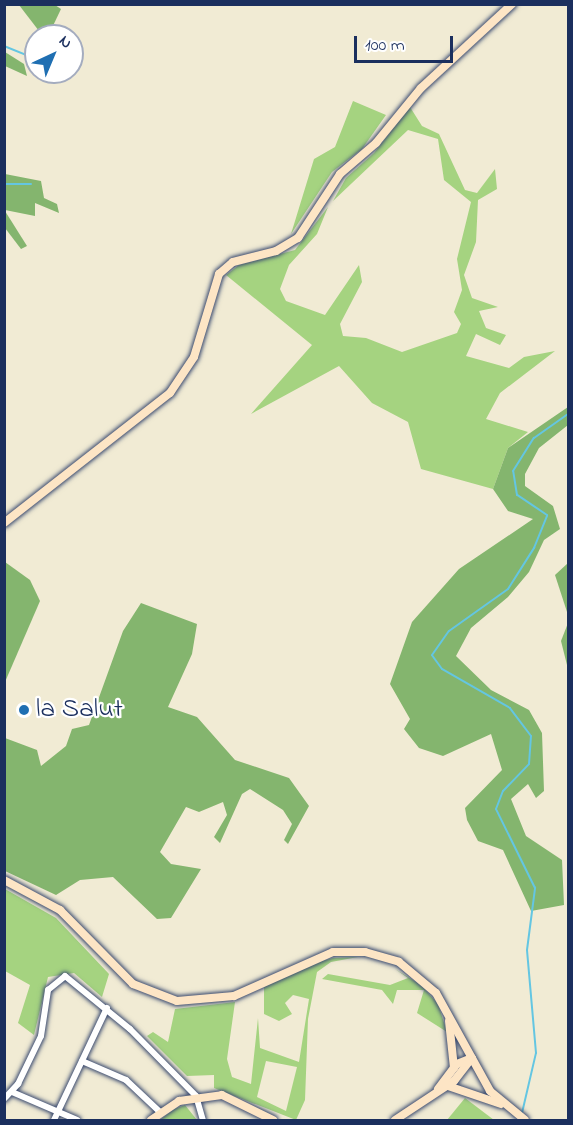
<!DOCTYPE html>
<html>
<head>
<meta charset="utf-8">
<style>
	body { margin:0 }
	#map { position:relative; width:573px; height:1125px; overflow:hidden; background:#f1ebd4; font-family:"Indie Flower",sans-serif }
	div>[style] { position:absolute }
	.green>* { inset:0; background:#a5d380 }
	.forest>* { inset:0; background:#84b56e }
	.stream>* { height:2px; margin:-1px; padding:0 1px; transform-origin:1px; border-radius:1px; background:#64c6e2 }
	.roads { filter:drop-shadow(0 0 2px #3b4b70) drop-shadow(0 0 2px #3b4b70) }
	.street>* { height:6px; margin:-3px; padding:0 3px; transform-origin:3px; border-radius:3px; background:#fff }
	.secondary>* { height:8px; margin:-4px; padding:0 4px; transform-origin:4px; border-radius:4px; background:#fde5c5 }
	.dots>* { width:16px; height:16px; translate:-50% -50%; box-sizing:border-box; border:3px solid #fff; border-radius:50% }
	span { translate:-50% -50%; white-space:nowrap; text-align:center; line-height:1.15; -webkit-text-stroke:4.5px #fff; paint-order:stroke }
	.poi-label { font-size:27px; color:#1b2f5e }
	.left { translate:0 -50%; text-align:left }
	.frame { position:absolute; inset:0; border:6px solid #1b2f5e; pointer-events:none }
	.north { position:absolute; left:24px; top:24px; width:60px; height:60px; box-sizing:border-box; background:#fff; border:2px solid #a4acbf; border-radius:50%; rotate:44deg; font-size:16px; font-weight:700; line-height:24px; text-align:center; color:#1b2f5e }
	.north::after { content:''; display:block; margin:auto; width:21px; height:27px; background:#1f6fb2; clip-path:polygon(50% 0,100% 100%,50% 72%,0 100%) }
	.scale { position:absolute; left:354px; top:36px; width:99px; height:27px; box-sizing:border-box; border:3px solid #1b2f5e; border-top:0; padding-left:8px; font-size:18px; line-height:21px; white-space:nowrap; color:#1b2f5e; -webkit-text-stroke:4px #fff; paint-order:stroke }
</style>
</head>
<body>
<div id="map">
	<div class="green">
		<div style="clip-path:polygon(353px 101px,386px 115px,362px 149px,332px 172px,291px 234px,314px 159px,335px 147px)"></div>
		<div style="clip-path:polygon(410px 107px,422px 126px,439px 134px,465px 190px,477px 193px,495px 169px,497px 189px,478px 200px,476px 242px,464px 275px,472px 298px,498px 307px,479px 311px,486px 328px,506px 335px,500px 345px,476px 334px,466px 356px,509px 368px,524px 357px,555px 351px,500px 393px,486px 419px,528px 432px,508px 448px,493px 489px,421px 469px,408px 422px,372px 403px,339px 366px,251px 414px,312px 345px,226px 275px,239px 265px,295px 250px,328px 207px,317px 234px,289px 265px,280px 289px,286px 301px,325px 315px,359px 265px,362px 282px,340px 324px,343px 336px,366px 338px,402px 352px,457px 333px,461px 324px,454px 312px,462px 290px,457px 259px,471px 202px,444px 180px,438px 139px,408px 130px,333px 201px,346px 178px,374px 153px)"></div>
		<div style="clip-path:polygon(5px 889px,56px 918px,109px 974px,102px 997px,74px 973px,48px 977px,34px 1035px,18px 1023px,30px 985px,5px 971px)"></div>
		<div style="clip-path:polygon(evenodd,358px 957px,331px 962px,317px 972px,308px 1019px,305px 1100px,296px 1120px,214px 1088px,214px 1075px,187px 1076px,147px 1036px,153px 1032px,168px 1042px,175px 1009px,235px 1002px,227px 1059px,232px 1077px,251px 1084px,258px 1018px,260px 1048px,299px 1062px,309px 999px,293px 995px,285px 1003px,292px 1014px,279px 1021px,264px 1014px,264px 987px,304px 966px,333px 958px,358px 957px,266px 1061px,297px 1067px,286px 1111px,257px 1097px,266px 1061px)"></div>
		<div style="clip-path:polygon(395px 969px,421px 985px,438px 1004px,447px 1032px,417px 1013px,424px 990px,397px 990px,393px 1004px,382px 990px,322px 979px,328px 974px,390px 985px,408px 978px)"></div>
		<div style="clip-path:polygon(465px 1098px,494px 1120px,447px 1120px)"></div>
		<div style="clip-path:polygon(185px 1105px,197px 1120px,160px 1120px,174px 1109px)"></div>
	</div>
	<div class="forest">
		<div style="clip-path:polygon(19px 5px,55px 5px,61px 9px,51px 30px,39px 31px)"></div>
		<div style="clip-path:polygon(5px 52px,24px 64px,27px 76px,5px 66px)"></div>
		<div style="clip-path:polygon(5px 174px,41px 181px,44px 198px,57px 204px,59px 213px,35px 203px,35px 216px,5px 210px)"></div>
		<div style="clip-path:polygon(5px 211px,27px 246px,21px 249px,5px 228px)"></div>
		<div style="clip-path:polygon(568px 407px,568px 425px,539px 448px,525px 474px,525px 486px,553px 506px,560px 529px,544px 540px,529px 572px,508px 597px,471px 628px,456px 656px,491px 690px,529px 710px,542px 733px,544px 791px,536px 798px,528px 784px,511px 799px,526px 836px,562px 860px,564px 905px,531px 911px,503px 850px,478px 841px,467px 820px,465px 808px,502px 770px,491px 734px,443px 756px,419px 748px,404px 729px,410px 719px,390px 684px,412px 622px,459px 569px,533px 519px,508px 511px,493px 489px,508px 448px)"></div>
		<div style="clip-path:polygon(5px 562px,30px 580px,40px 601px,5px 682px)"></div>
		<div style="clip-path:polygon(568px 563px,568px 615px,555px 575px)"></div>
		<div style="clip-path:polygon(141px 603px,197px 624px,192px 654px,168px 707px,197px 717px,235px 760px,289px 778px,309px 806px,288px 844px,284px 840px,292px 824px,283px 810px,250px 789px,242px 794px,220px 843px,214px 837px,227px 815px,223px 802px,199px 812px,186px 807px,160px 852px,171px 864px,201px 869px,171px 918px,157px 919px,113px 877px,80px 880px,56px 895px,5px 871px,5px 738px,37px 750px,41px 766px,66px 746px,72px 729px,89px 725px,123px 631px)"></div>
		<div style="clip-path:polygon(568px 623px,568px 669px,561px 641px)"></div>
	</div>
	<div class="stream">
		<div style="left:4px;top:46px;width:35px;rotate:22deg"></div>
		<div style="left:4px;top:184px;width:27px"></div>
		<div style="left:522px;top:1113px;width:62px;rotate:-76.9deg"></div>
		<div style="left:536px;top:1053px;width:103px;rotate:-95deg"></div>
		<div style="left:527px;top:950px;width:63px;rotate:-82.6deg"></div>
		<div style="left:535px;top:888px;width:88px;rotate:-116.3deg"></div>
		<div style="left:496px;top:809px;width:19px;rotate:-69deg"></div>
		<div style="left:503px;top:791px;width:37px;rotate:-46deg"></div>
		<div style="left:529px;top:764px;width:28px;rotate:-86deg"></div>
		<div style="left:531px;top:736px;width:35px;rotate:-127deg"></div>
		<div style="left:510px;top:708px;width:78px;rotate:-150.2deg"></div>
		<div style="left:442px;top:669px;width:17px;rotate:-126deg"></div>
		<div style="left:432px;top:655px;width:29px;rotate:-55deg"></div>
		<div style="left:449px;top:631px;width:72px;rotate:-35.4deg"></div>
		<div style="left:508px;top:589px;width:49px;rotate:-57.6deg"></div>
		<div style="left:534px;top:548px;width:35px;rotate:-68deg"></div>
		<div style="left:547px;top:515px;width:36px;rotate:-146deg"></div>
		<div style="left:517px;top:495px;width:24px;rotate:-99deg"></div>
		<div style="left:513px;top:471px;width:39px;rotate:-58deg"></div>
		<div style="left:534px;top:438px;width:42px;rotate:-35.2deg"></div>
	</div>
	<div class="roads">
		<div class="street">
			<div style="left:82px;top:1061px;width:48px;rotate:23.4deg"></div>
			<div style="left:126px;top:1080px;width:47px;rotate:43.3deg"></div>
			<div style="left:12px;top:1092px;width:71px;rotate:23.3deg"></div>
			<div style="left:4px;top:1099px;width:21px;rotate:-47deg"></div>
			<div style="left:18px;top:1084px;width:53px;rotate:-64.4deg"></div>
			<div style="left:41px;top:1036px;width:47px;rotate:-81.3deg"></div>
			<div style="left:48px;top:990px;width:22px;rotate:-39deg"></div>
			<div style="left:65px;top:976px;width:84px;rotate:39.2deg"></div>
			<div style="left:130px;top:1029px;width:94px;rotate:45.4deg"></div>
			<div style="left:196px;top:1096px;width:25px;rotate:74deg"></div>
			<div style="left:54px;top:1120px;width:124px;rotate:-64.7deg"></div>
		</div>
		<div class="secondary">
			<div style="left:4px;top:523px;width:211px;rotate:-38.1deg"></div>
			<div style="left:170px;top:393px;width:43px;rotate:-56.3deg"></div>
			<div style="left:194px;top:357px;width:87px;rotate:-73.2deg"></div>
			<div style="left:219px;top:274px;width:18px;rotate:-41deg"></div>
			<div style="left:233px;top:262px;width:44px;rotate:-14.3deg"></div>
			<div style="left:276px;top:251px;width:26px;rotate:-31deg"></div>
			<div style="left:298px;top:238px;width:77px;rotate:-56.7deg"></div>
			<div style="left:340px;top:174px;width:48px;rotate:-40.7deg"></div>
			<div style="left:376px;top:143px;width:71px;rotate:-50.7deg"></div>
			<div style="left:421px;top:88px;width:124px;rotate:-42.7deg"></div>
			<div style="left:4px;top:880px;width:64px;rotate:28.2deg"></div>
			<div style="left:60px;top:910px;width:104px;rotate:45.4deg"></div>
			<div style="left:133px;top:984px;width:47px;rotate:21.1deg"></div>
			<div style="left:177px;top:1001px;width:57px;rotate:-5deg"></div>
			<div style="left:234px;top:996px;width:108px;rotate:-24deg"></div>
			<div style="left:333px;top:952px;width:32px"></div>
			<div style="left:365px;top:952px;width:35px;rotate:16deg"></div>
			<div style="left:399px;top:962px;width:48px;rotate:40deg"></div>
			<div style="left:436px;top:993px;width:112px;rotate:61.1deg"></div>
			<div style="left:490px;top:1091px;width:45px;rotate:39.6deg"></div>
			<div style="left:449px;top:1021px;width:47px;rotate:83.9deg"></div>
			<div style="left:448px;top:1086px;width:56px;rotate:18.8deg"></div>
			<div style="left:438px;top:1089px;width:31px;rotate:-53deg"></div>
			<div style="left:457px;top:1064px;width:16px;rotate:-22deg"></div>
			<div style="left:151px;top:1120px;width:34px;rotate:-34deg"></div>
			<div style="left:179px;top:1101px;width:43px;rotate:-7.9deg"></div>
			<div style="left:222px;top:1095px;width:57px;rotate:26.1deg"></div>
			<div style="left:395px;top:1120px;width:71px;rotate:-33.5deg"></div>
			<div style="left:454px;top:1081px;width:29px;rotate:-52deg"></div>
		</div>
	</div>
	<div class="dots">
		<div style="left:24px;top:710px;background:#1f6fb2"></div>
	</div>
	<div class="poi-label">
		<span class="left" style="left:36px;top:710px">la Salut</span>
	</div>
	<div class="frame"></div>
	<div class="north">N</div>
	<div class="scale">100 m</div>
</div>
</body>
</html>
